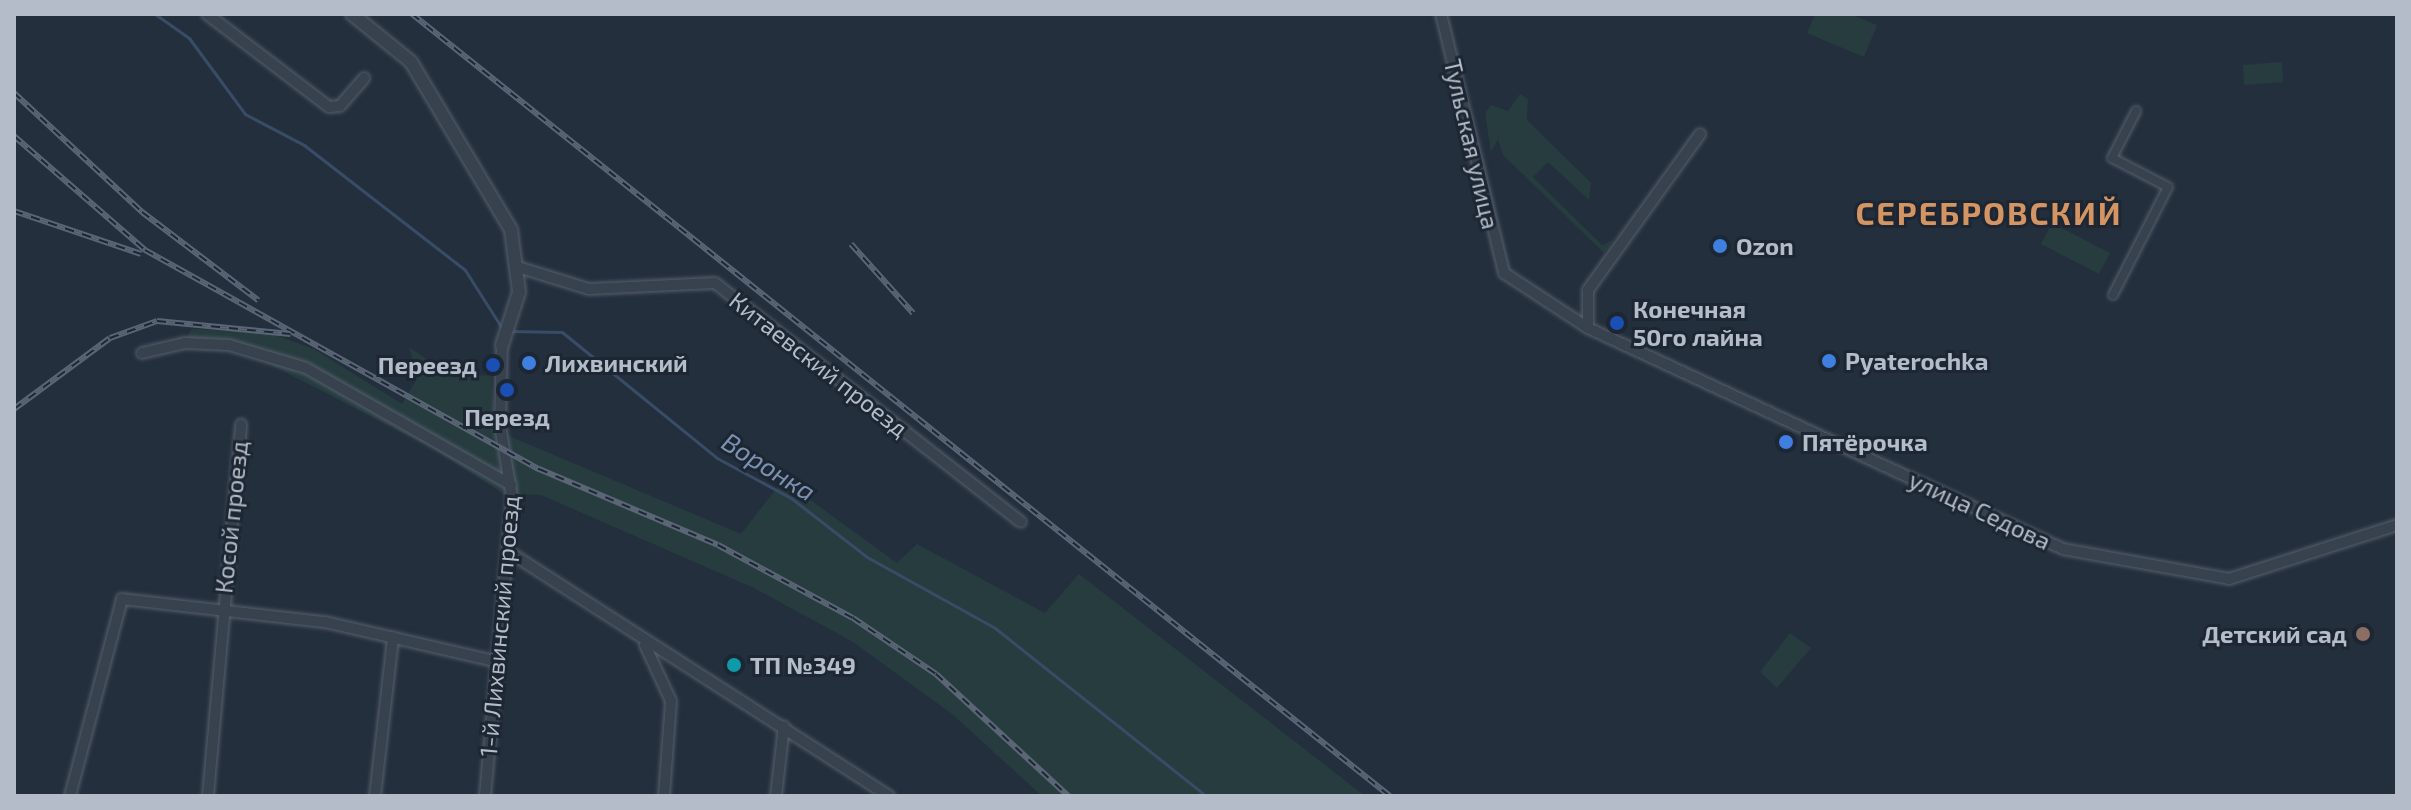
<!DOCTYPE html>
<html>
<head>
<meta charset="utf-8">
<style>
	body { margin:0 }
	#map { position:relative; width:2411px; height:810px; overflow:hidden; background:#242f3e; font-family:"Exo 2",sans-serif }
	div>[style] { position:absolute }
	.green>* { inset:0; background:#263c3f }
	.stream>* { height:3px; margin:-1.5px; padding:0 1.5px; transform-origin:1.5px; border-radius:1.5px; background:#394c67 }
	.roads { filter:drop-shadow(0 0 2px #565f6c) drop-shadow(0 0 2px #565f6c) }
	.pedestrian>* { height:8px; margin:-4px; padding:0 4px; transform-origin:4px; border-radius:4px; background:#38414e }
	.minor>* { height:10px; margin:-5px; padding:0 5px; transform-origin:5px; border-radius:5px; background:#38414e }
	.tertiary>* { height:12px; margin:-6px; padding:0 6px; transform-origin:6px; border-radius:6px; background:#38414e }
	.rail>* { height:6px; margin-top:-3px; transform-origin:0; background:repeating-linear-gradient(90deg,#1d2633 0 9px,#5a6575 0 18px); box-sizing:border-box; border-block:2px solid #5a6575 }
	.dots>* { width:22px; height:22px; translate:-50% -50%; box-sizing:border-box; border:4px solid #1d2633; border-radius:50% }
	span { translate:-50% -50%; white-space:nowrap; text-align:center; line-height:1.15; -webkit-text-stroke:6px #1d2633; paint-order:stroke }
	.street-label { font-size:24px; color:#b4bcc9 }
	.poi-label { font-size:24px; color:#b4bcc9; font-weight:700 }
	.left { translate:0 -50%; text-align:left }
	.right { translate:-100% -50%; text-align:right }
	.water-label { font-size:26px; color:#7c92b1; font-style:italic }
	.district-label { font-size:32px; color:#d59563; font-weight:700; letter-spacing:2px }
	.frame { position:absolute; inset:0; border:16px solid #b4bcc9; pointer-events:none }
</style>
</head>
<body>
<div id="map">
	<div class="green">
		<div style="clip-path:polygon(1815px 14px,1850px 14px,1877px 25px,1864px 57px,1807px 33px)"></div>
		<div style="clip-path:polygon(2282px 62px,2283px 82px,2244px 85px,2243px 65px)"></div>
		<div style="clip-path:polygon(1520px 94px,1528px 99px,1527px 120px,1591px 183px,1589px 200px,1548px 162px,1533px 177px,1602px 245px,1613px 240px,1604px 253px,1503px 155px,1498px 139px,1491px 152px,1485px 113px,1491px 105px,1508px 111px)"></div>
		<div style="clip-path:polygon(2052px 223px,2110px 253px,2099px 274px,2041px 244px)"></div>
		<div style="clip-path:polygon(192px 329px,269px 333px,314px 349px,402px 404px,418px 377px,409px 347px,453px 377px,491px 375px,495px 430px,741px 534px,783px 480px,897px 563px,917px 544px,1045px 613px,1079px 574px,1365px 796px,1042px 796px,952px 714px,853px 642px,754px 588px,541px 495px,504px 494px,434px 449px,225px 341px,185px 339px)"></div>
		<div style="clip-path:polygon(1790px 633px,1811px 648px,1777px 688px,1760px 672px)"></div>
	</div>
	<div class="stream">
		<div style="left:155px;top:14px;width:42px;rotate:35.2deg"></div>
		<div style="left:189px;top:38px;width:94px;rotate:53.6deg"></div>
		<div style="left:245px;top:114px;width:67px;rotate:27.7deg"></div>
		<div style="left:304px;top:145px;width:204px;rotate:37.8deg"></div>
		<div style="left:465px;top:270px;width:69px;rotate:57.5deg"></div>
		<div style="left:508px;top:331px;width:54px;rotate:1.1deg"></div>
		<div style="left:562px;top:332px;width:200px;rotate:39.1deg"></div>
		<div style="left:717px;top:458px;width:84px;rotate:28.4deg"></div>
		<div style="left:791px;top:498px;width:96px;rotate:37.8deg"></div>
		<div style="left:867px;top:557px;width:146px;rotate:29deg"></div>
		<div style="left:995px;top:628px;width:270px;rotate:38.5deg"></div>
	</div>
	<div class="roads">
		<div class="pedestrian">
			<div style="left:2113px;top:295px;width:121px;rotate:-63deg"></div>
			<div style="left:2168px;top:187px;width:63px;rotate:-152.6deg"></div>
			<div style="left:2112px;top:158px;width:53px;rotate:-62.9deg"></div>
		</div>
		<div class="minor">
			<div style="left:207px;top:14px;width:153px;rotate:37.3deg"></div>
			<div style="left:329px;top:107px;width:11px;rotate:-5deg"></div>
			<div style="left:340px;top:106px;width:37px;rotate:-49deg"></div>
			<div style="left:1441px;top:14px;width:267px;rotate:76.3deg"></div>
			<div style="left:1504px;top:273px;width:100px;rotate:33.2deg"></div>
			<div style="left:1588px;top:328px;width:524px;rotate:24.95deg"></div>
			<div style="left:2063px;top:549px;width:169px;rotate:10.2deg"></div>
			<div style="left:2229px;top:579px;width:176px;rotate:-17.8deg"></div>
			<div style="left:521px;top:268px;width:71px;rotate:17.2deg"></div>
			<div style="left:589px;top:289px;width:126px;rotate:-2.7deg"></div>
			<div style="left:715px;top:283px;width:388px;rotate:38deg"></div>
			<div style="left:1588px;top:328px;width:38px;rotate:-90deg"></div>
			<div style="left:1588px;top:290px;width:192px;rotate:-54.3deg"></div>
			<div style="left:142px;top:353px;width:44px;rotate:-13.1deg"></div>
			<div style="left:185px;top:343px;width:44px;rotate:2.6deg"></div>
			<div style="left:229px;top:345px;width:80px;rotate:16.6deg"></div>
			<div style="left:306px;top:368px;width:236px;rotate:29.7deg"></div>
			<div style="left:509px;top:552px;width:452px;rotate:32.7deg"></div>
			<div style="left:645px;top:645px;width:62px;rotate:65.1deg"></div>
			<div style="left:671px;top:701px;width:95px;rotate:94.2deg"></div>
			<div style="left:70px;top:796px;width:204px;rotate:-75.2deg"></div>
			<div style="left:122px;top:599px;width:204px;rotate:6.5deg"></div>
			<div style="left:325px;top:622px;width:178px;rotate:13deg"></div>
			<div style="left:208px;top:796px;width:373px;rotate:-84.9deg"></div>
			<div style="left:375px;top:796px;width:160px;rotate:-83.5deg"></div>
			<div style="left:485px;top:796px;width:300px;rotate:-84.8deg"></div>
			<div style="left:512px;top:497px;width:73px;rotate:-99.5deg"></div>
			<div style="left:500px;top:425px;width:80px;rotate:-88.6deg"></div>
			<div style="left:776px;top:796px;width:70px;rotate:-83.5deg"></div>
		</div>
		<div class="tertiary">
			<div style="left:352px;top:14px;width:76px;rotate:39.1deg"></div>
			<div style="left:411px;top:62px;width:196px;rotate:59.2deg"></div>
			<div style="left:511px;top:230px;width:63px;rotate:82.6deg"></div>
			<div style="left:519px;top:292px;width:56px;rotate:107.8deg"></div>
		</div>
	</div>
	<div class="rail">
		<div style="left:412px;top:14px;width:1252px;rotate:38.65deg"></div>
		<div style="left:14px;top:93px;width:175px;rotate:42.9deg"></div>
		<div style="left:142px;top:212px;width:146px;rotate:37.2deg"></div>
		<div style="left:14px;top:136px;width:174px;rotate:41deg"></div>
		<div style="left:145px;top:250px;width:451px;rotate:29.1deg"></div>
		<div style="left:539px;top:469px;width:194px;rotate:23deg"></div>
		<div style="left:718px;top:545px;width:153px;rotate:28.4deg"></div>
		<div style="left:853px;top:618px;width:100px;rotate:34deg"></div>
		<div style="left:936px;top:674px;width:180px;rotate:42.7deg"></div>
		<div style="left:14px;top:211px;width:134px;rotate:18.7deg"></div>
		<div style="left:851px;top:244px;width:93px;rotate:48.1deg"></div>
		<div style="left:14px;top:409px;width:119px;rotate:-36.5deg"></div>
		<div style="left:110px;top:338px;width:50px;rotate:-19.9deg"></div>
		<div style="left:157px;top:321px;width:134px;rotate:5.6deg"></div>
	</div>
	<div class="dots">
		<div style="left:1720px;top:246px;background:#3f7fe0"></div>
		<div style="left:1617px;top:323px;background:#1a4fb4"></div>
		<div style="left:1829px;top:361px;background:#3f7fe0"></div>
		<div style="left:529px;top:363px;background:#3f7fe0"></div>
		<div style="left:493px;top:365px;background:#1a4fb4"></div>
		<div style="left:507px;top:390px;background:#1a4fb4"></div>
		<div style="left:1786px;top:442px;background:#3f7fe0"></div>
		<div style="left:2363px;top:634px;background:#8d6e63"></div>
		<div style="left:734px;top:665px;background:#0f9aa8"></div>
	</div>
	<div class="street-label">
		<span style="left:1472px;top:144px;rotate:77deg">Тульская улица</span>
		<span style="left:819px;top:364px;rotate:38deg">Китаевский проезд</span>
		<span style="left:1980px;top:510px;rotate:25deg">улица Седова</span>
		<span style="left:231px;top:517px;rotate:-84deg">Косой проезд</span>
		<span style="left:499px;top:626px;rotate:-85deg">1-й Лихвинский проезд</span>
	</div>
	<div class="poi-label">
		<span class="left" style="left:1736px;top:246px">Ozon</span>
		<span class="left" style="left:1633px;top:323px">Конечная<br>50го лайна</span>
		<span class="left" style="left:1845px;top:361px">Pyaterochka</span>
		<span class="left" style="left:545px;top:363px">Лихвинский</span>
		<span class="right" style="left:477px;top:365px">Переезд</span>
		<span style="left:507px;top:417px">Перезд</span>
		<span class="left" style="left:1802px;top:442px">Пятёрочка</span>
		<span class="right" style="left:2347px;top:634px">Детский сад</span>
		<span class="left" style="left:750px;top:665px">ТП №349</span>
	</div>
	<div class="water-label">
		<span style="left:769px;top:466px;rotate:32deg">Воронка</span>
	</div>
	<div class="district-label">
		<span style="left:1989px;top:212px">СЕРЕБРОВСКИЙ</span>
	</div>
	<div class="frame"></div>
</div>
</body>
</html>
